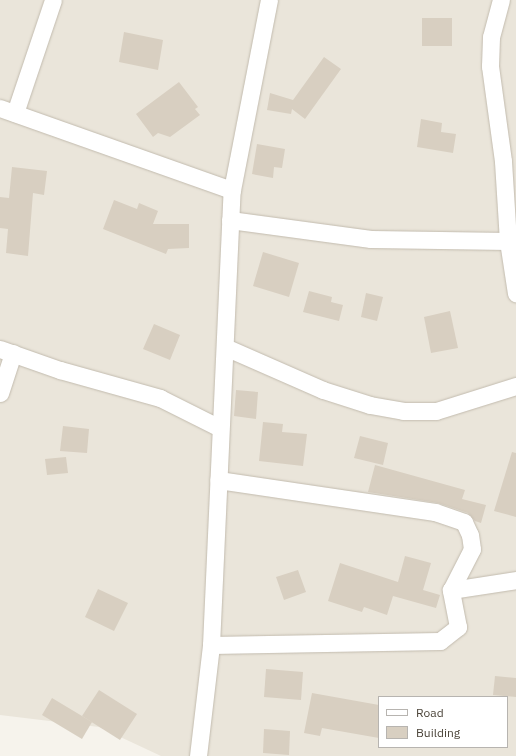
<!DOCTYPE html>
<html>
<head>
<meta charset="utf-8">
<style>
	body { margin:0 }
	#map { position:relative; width:516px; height:756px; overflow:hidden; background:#f6f3ec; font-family:"IBM Plex Sans",sans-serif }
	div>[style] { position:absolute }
	.residential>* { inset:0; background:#eae5da }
	.building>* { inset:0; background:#d8cfc1 }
	.roads { filter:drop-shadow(0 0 1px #c2bbae) drop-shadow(0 0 1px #c2bbae) }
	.minor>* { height:17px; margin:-8.5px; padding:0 8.5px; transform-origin:8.5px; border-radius:8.5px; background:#fff }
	span { translate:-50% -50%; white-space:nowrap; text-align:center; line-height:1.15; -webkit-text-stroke:3px #fff; paint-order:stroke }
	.legend { position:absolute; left:378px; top:696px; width:130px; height:52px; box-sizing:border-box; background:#fff; border:1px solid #b7b4b0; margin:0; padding:5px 7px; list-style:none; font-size:12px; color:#4b4439 }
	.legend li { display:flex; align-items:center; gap:8px; height:20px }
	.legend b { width:20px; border:1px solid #b7b4b0 }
</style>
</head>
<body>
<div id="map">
	<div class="residential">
		<div style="clip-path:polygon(evenodd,0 0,516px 0,516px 756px,161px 756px,99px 727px,0 715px,0 0,379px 697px,507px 697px,507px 747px,379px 747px,379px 697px)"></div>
	</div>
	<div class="building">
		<div style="clip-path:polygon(422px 18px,452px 18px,452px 46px,422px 46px)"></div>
		<div style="clip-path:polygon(124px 32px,163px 40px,158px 70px,119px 62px)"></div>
		<div style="clip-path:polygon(324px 57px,341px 69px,305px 119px,292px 109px,291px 114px,267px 110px,270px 93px,293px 100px)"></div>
		<div style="clip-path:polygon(179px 82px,198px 107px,195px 109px,200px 115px,170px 137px,158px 133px,153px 137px,136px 114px)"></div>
		<div style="clip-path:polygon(421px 119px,442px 123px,441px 132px,456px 134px,453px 153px,417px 147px)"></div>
		<div style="clip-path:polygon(257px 144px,285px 149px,282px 168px,274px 167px,273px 178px,252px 174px)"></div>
		<div style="clip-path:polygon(12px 167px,47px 171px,44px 195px,33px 193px,28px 256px,6px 253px,8px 229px,0 228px,0 197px,9px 198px)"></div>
		<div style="clip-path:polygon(114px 200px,137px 209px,139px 203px,158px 211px,153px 224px,189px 224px,189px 248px,168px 249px,166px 254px,103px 229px)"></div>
		<div style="clip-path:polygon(263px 252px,299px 263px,289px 297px,253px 286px)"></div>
		<div style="clip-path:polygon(309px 291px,332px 297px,331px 302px,343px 305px,339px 321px,303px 312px)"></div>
		<div style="clip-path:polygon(366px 293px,383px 297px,377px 321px,361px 317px)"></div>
		<div style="clip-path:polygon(450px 311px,458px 348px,431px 353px,424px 317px)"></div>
		<div style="clip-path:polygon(154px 324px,180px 335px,170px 360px,143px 349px)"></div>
		<div style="clip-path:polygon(236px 390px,258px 392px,256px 419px,234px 416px)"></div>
		<div style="clip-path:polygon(263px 422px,283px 424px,282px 432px,307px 434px,303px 466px,259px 461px)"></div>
		<div style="clip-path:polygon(63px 426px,89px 429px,87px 453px,60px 451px)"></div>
		<div style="clip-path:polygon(360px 436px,388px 443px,383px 465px,354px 458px)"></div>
		<div style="clip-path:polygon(512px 452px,516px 453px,516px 517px,494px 511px)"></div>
		<div style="clip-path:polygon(66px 457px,68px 473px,47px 475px,45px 459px)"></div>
		<div style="clip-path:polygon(375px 465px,465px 490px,462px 499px,486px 505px,481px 523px,475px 521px,468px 513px,438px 503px,368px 492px)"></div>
		<div style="clip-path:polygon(405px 556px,431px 563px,423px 590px,440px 595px,436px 608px,393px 596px,387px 615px,364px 607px,362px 612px,328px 601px,340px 563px,398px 582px)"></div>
		<div style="clip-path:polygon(298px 570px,306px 592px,284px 600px,276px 577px)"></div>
		<div style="clip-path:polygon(98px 589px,128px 603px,114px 631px,85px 617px)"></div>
		<div style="clip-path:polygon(266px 669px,303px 672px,301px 700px,264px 697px)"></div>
		<div style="clip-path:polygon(495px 676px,516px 678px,516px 697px,493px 695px)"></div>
		<div style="clip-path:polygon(99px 690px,137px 714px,120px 740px,82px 716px)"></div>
		<div style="clip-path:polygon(312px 693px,379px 705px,379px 738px,322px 728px,320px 736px,304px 733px)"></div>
		<div style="clip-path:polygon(52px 698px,92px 722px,82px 739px,42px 715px)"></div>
		<div style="clip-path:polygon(264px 729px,290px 731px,289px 755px,263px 753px)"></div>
	</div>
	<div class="roads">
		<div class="minor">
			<div style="left:0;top:108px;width:246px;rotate:19.5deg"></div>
			<div style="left:15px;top:113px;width:119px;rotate:-71.4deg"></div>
			<div style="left:230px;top:220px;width:142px;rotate:7.7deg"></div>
			<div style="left:371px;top:239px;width:137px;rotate:0.8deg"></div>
			<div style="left:508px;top:241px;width:80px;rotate:-93.6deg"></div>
			<div style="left:503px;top:161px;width:96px;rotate:-97.8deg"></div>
			<div style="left:490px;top:66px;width:29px;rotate:-88deg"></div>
			<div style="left:491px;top:37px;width:38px;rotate:-75deg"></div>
			<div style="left:508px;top:241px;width:53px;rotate:81.3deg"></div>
			<div style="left:225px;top:347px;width:107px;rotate:23.7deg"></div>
			<div style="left:323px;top:390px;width:49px;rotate:17.7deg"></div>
			<div style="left:370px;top:405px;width:34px;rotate:10deg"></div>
			<div style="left:403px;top:411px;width:33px"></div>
			<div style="left:436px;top:411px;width:84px;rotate:-17.4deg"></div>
			<div style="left:0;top:349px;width:64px;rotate:19.3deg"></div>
			<div style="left:60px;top:370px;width:104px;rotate:15.6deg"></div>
			<div style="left:160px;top:398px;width:67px;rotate:26.6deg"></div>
			<div style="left:0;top:393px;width:42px;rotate:-72deg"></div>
			<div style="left:451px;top:590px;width:66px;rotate:-8.7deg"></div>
			<div style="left:211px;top:645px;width:229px;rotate:-1deg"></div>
			<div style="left:440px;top:641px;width:23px;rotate:-38deg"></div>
			<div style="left:458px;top:627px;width:38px;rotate:-101deg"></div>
			<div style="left:451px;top:590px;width:46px;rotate:-62.9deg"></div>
			<div style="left:472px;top:549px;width:14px;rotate:-98deg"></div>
			<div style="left:470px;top:535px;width:14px;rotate:-115deg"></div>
			<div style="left:464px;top:522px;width:31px;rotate:-161deg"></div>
			<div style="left:435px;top:512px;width:219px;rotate:-171.6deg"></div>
			<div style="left:198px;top:756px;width:112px;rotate:-83.3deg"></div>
			<div style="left:211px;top:645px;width:455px;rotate:-87.4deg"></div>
			<div style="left:232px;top:190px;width:194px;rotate:-79deg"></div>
		</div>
	</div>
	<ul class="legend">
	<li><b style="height:5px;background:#fff"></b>Road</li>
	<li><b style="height:11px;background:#d8cfc1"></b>Building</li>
	</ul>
</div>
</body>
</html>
